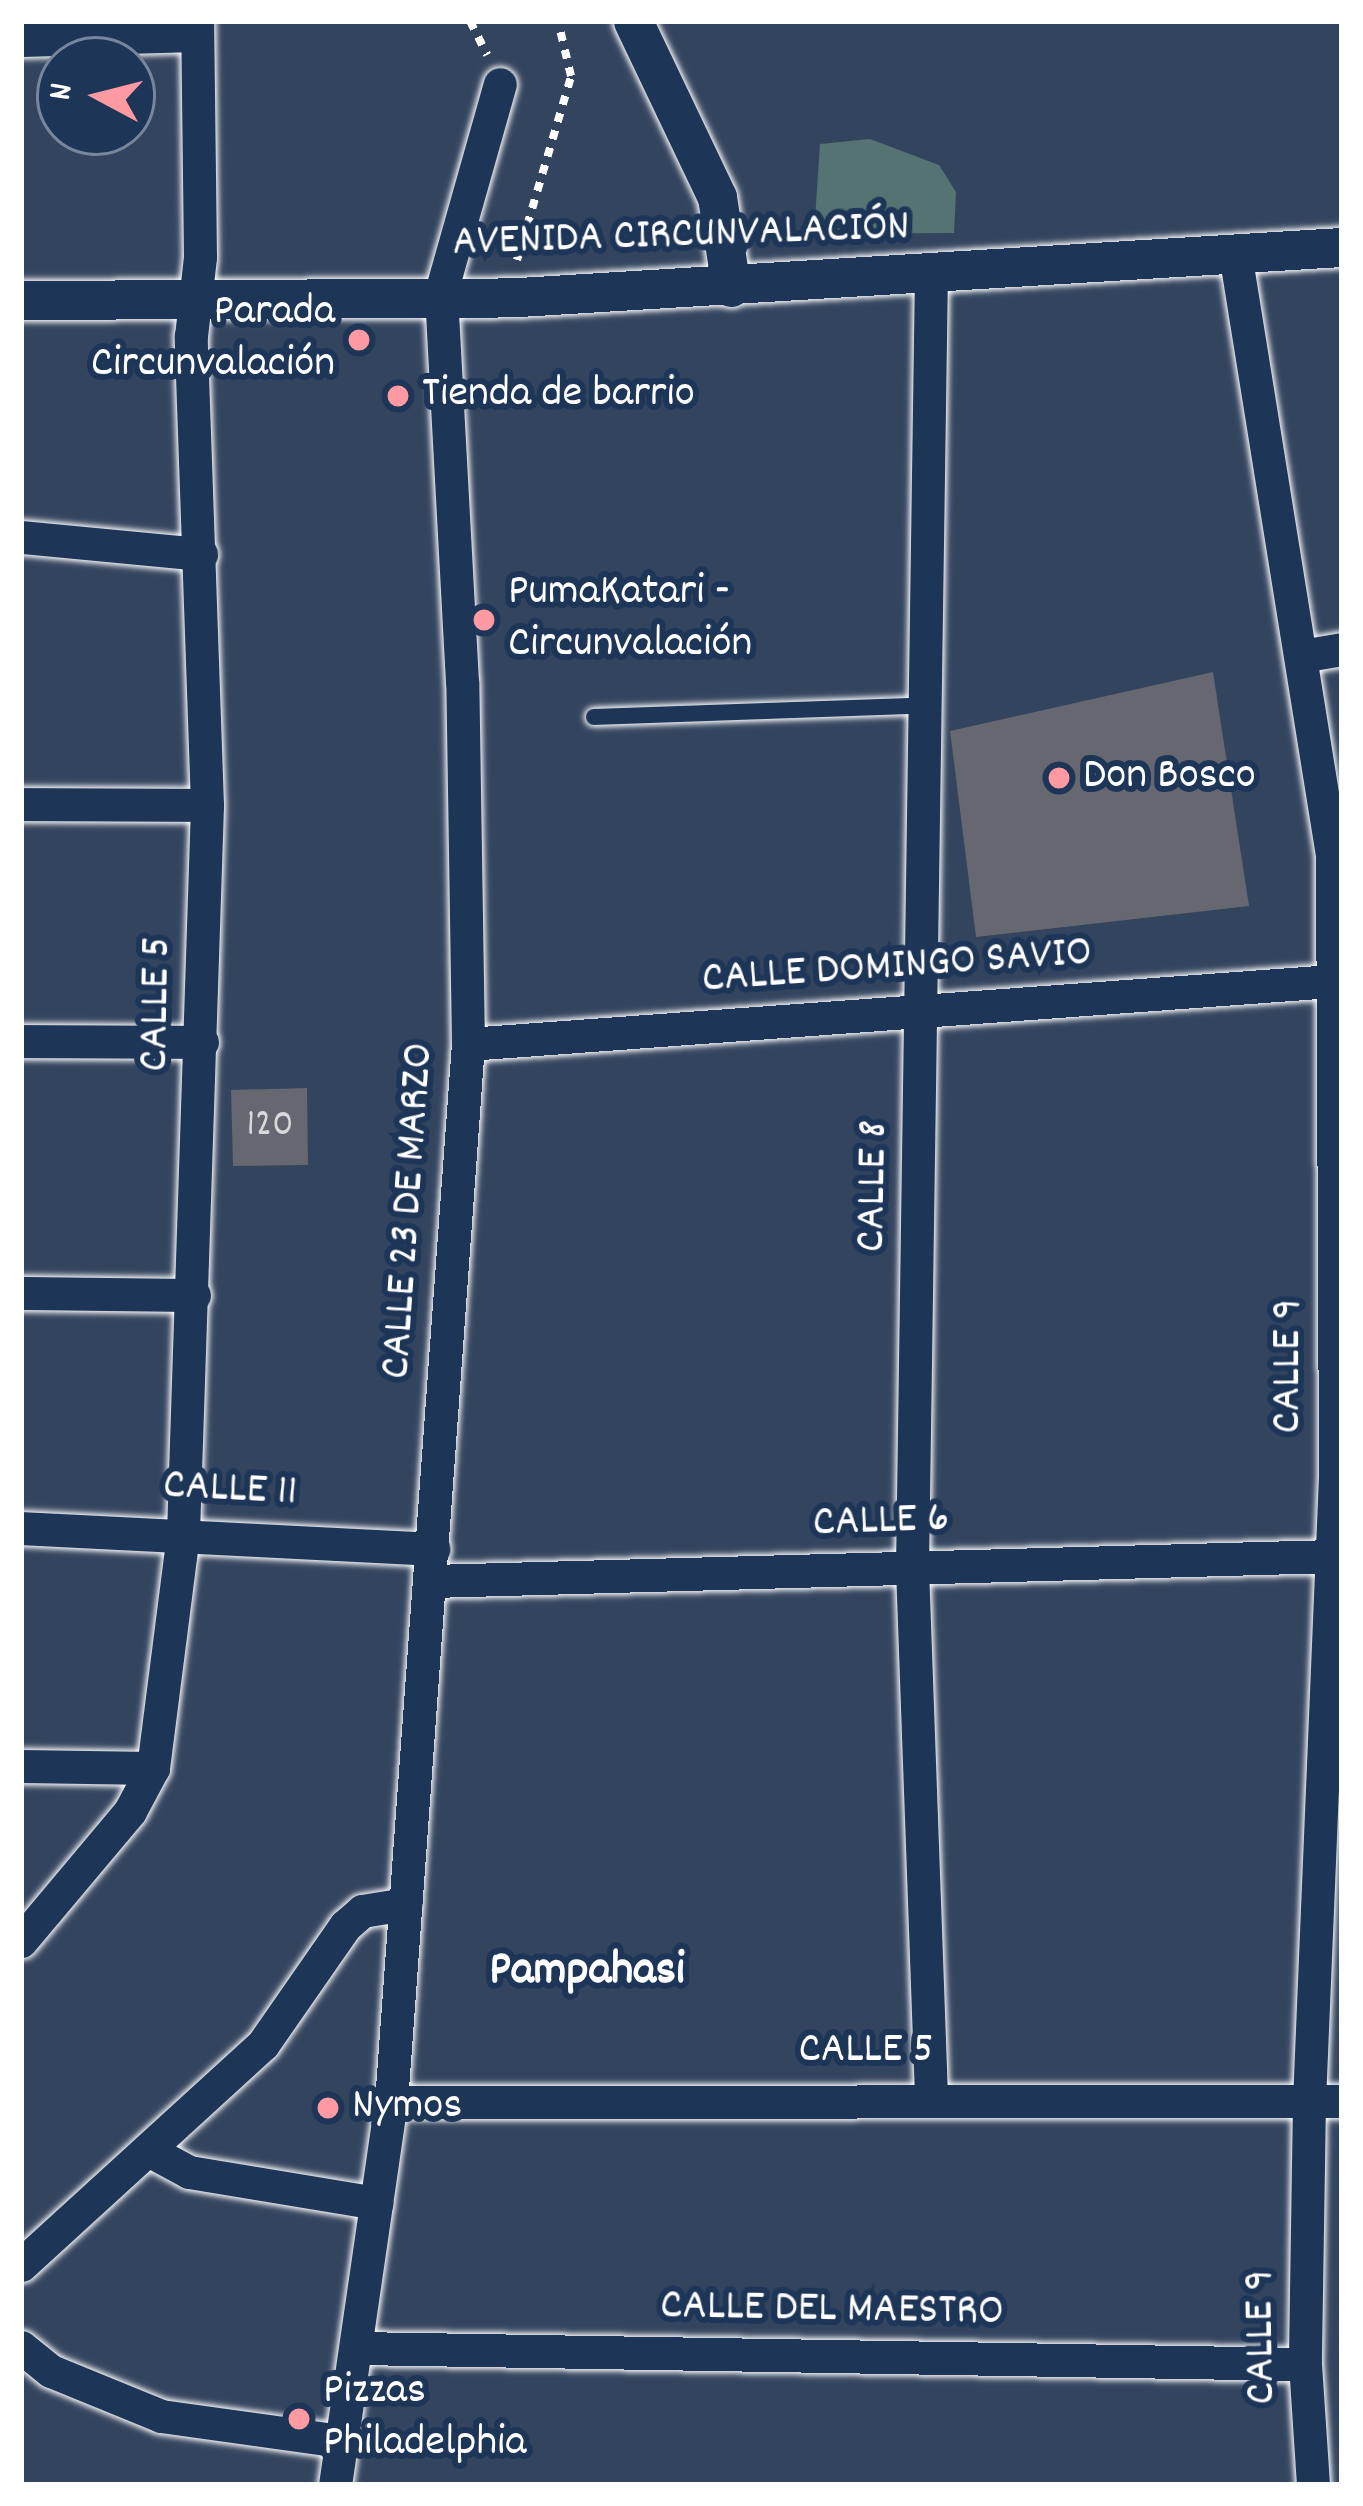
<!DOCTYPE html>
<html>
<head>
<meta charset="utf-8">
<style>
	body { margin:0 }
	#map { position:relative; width:1363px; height:2506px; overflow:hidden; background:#33445e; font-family:Dekko,sans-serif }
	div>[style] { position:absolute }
	.green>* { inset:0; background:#547372 }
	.building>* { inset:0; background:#666770 }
	.path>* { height:8px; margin-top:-4px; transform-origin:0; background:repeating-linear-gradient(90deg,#fff 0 9px,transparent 0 18px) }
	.roads { filter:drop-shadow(0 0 3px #fff) drop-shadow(0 0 3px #fff) }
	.service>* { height:16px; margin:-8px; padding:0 8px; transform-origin:8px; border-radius:8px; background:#1d3557 }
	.minor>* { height:33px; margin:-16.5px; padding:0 16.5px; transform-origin:16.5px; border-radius:16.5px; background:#1d3557 }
	.tertiary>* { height:39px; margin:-19.5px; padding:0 19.5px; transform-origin:19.5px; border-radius:19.5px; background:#1d3557 }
	.dots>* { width:33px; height:33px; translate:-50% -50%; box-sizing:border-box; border:6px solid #1d3557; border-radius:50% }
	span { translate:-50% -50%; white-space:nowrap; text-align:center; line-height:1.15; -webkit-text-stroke:12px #1d3557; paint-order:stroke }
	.number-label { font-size:39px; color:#d9d9db }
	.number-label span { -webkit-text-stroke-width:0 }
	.street-label { font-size:45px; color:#fff }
	.poi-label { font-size:45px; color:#fff }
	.right { translate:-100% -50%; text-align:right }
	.left { translate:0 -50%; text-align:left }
	.neighbourhood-label { font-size:48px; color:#fff; font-weight:700 }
	.frame { position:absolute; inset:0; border:24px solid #fff; pointer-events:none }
	.north { position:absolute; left:36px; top:36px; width:120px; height:120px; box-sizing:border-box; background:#1d3557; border:3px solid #77869a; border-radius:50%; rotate:277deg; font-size:33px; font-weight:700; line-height:48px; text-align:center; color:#fff }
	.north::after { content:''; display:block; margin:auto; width:42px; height:54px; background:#ff9aa2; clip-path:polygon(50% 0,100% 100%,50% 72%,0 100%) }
</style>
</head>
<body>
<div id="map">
	<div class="green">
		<div style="clip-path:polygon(870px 139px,939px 165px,956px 192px,954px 233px,814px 234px,820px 144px)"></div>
	</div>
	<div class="building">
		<div style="clip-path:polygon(1213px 672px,1249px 906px,976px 937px,950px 731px)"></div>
		<div style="clip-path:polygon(307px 1088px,308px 1165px,233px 1166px,231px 1090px)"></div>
	</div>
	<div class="path">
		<div style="left:470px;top:21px;width:38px;rotate:63deg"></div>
		<div style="left:517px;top:260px;width:192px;rotate:-73.6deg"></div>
		<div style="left:571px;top:76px;width:57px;rotate:-103.3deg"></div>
	</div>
	<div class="roads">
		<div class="service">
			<div style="left:594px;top:717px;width:336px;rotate:-2deg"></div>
		</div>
		<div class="minor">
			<div style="left:21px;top:40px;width:176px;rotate:-1.6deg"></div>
			<div style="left:1235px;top:253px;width:610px;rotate:80.85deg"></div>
			<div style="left:1332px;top:855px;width:621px;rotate:89.72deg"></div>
			<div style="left:1335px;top:1476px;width:626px;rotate:92.38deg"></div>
			<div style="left:1309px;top:2101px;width:263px;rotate:90.9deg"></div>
			<div style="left:1305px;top:2364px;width:121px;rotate:86.2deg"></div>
			<div style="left:21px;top:537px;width:181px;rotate:5.4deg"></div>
			<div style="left:1301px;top:656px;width:42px;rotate:-9.7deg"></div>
			<div style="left:21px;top:804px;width:186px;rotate:0.3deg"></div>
			<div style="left:21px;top:1041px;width:181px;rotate:0.3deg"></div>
			<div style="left:468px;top:1044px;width:867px;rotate:-4.17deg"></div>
			<div style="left:21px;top:1293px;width:173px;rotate:0.7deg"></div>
			<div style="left:21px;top:1528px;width:413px;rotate:2.9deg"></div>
			<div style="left:432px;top:1581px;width:901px;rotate:-1.59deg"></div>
			<div style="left:21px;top:1766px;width:132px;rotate:0.9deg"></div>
			<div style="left:21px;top:1941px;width:170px;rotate:-50deg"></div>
			<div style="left:130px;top:1811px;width:49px;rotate:-61.9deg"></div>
			<div style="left:153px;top:1768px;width:237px;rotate:-82.7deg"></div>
			<div style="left:183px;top:1533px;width:728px;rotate:-88.11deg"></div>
			<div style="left:207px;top:805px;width:469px;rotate:-92deg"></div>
			<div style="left:191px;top:336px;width:80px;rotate:-83.5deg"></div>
			<div style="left:200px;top:257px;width:236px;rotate:-90.7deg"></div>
			<div style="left:931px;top:2096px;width:529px;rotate:-92.06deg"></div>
			<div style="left:912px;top:1567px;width:1290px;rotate:-89.16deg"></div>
			<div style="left:391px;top:2102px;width:951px;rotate:-0.06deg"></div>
			<div style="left:152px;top:2152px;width:42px;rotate:28.4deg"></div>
			<div style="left:189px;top:2172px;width:190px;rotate:9.4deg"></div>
			<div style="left:21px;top:2265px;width:328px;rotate:-42.4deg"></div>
			<div style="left:263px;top:2044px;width:144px;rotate:-55.2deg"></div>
			<div style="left:345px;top:1926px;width:23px;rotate:-41deg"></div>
			<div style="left:362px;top:1911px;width:44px;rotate:-9.2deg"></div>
			<div style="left:21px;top:2347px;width:38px;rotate:39deg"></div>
			<div style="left:51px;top:2371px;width:119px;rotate:22.2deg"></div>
			<div style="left:161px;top:2416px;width:182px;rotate:7.9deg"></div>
			<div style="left:357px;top:2348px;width:948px;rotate:0.97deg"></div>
			<div style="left:335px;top:2485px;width:387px;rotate:-81.7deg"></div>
			<div style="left:391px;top:2102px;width:1061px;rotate:-85.84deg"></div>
			<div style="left:468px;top:1044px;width:362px;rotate:-90.9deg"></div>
			<div style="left:462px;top:682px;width:391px;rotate:-93.1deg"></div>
			<div style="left:441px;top:292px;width:216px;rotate:-74.2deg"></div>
		</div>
		<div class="tertiary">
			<div style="left:633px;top:21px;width:195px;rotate:64.5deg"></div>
			<div style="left:717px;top:197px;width:91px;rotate:81.2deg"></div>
			<div style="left:21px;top:300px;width:498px;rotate:-0.3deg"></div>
			<div style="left:519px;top:297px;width:825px;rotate:-3.48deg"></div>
		</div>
	</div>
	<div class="dots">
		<div style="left:359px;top:340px;background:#ff9aa2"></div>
		<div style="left:398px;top:396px;background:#ff9aa2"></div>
		<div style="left:484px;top:620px;background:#ff9aa2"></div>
		<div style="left:1059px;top:778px;background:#ff9aa2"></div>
		<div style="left:328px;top:2108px;background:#ff9aa2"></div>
		<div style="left:299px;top:2419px;background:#ff9aa2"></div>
	</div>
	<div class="number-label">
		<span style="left:270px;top:1127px">120</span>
	</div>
	<div class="street-label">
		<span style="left:681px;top:237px;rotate:-2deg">AVENIDA CIRCUNVALACIÓN</span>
		<span style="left:897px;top:968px;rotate:-4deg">CALLE DOMINGO SAVIO</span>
		<span style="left:158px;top:1004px;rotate:-89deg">CALLE 5</span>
		<span style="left:875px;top:1186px;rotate:-89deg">CALLE 8</span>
		<span style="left:410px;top:1211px;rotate:-86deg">CALLE 23 DE MARZO</span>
		<span style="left:1290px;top:1366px;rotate:-90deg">CALLE 9</span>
		<span style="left:230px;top:1491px;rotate:3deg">CALLE 11</span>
		<span style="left:881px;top:1523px;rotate:-2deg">CALLE 6</span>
		<span style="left:866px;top:2052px">CALLE 5</span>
		<span style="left:832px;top:2311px;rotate:1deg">CALLE DEL MAESTRO</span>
		<span style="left:1263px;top:2337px;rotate:-91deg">CALLE 9</span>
	</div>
	<div class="poi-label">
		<span class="right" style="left:335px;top:340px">Parada<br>Circunvalación</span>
		<span class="left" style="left:422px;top:396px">Tienda de barrio</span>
		<span class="left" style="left:508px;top:620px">PumaKatari -<br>Circunvalación</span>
		<span class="left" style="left:1083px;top:778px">Don Bosco</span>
		<span class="left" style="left:352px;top:2108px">Nymos</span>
		<span class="left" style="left:323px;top:2419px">Pizzas<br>Philadelphia</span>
	</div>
	<div class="neighbourhood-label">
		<span style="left:587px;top:1973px">Pampahasi</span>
	</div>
	<div class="frame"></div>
	<div class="north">N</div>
</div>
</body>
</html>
